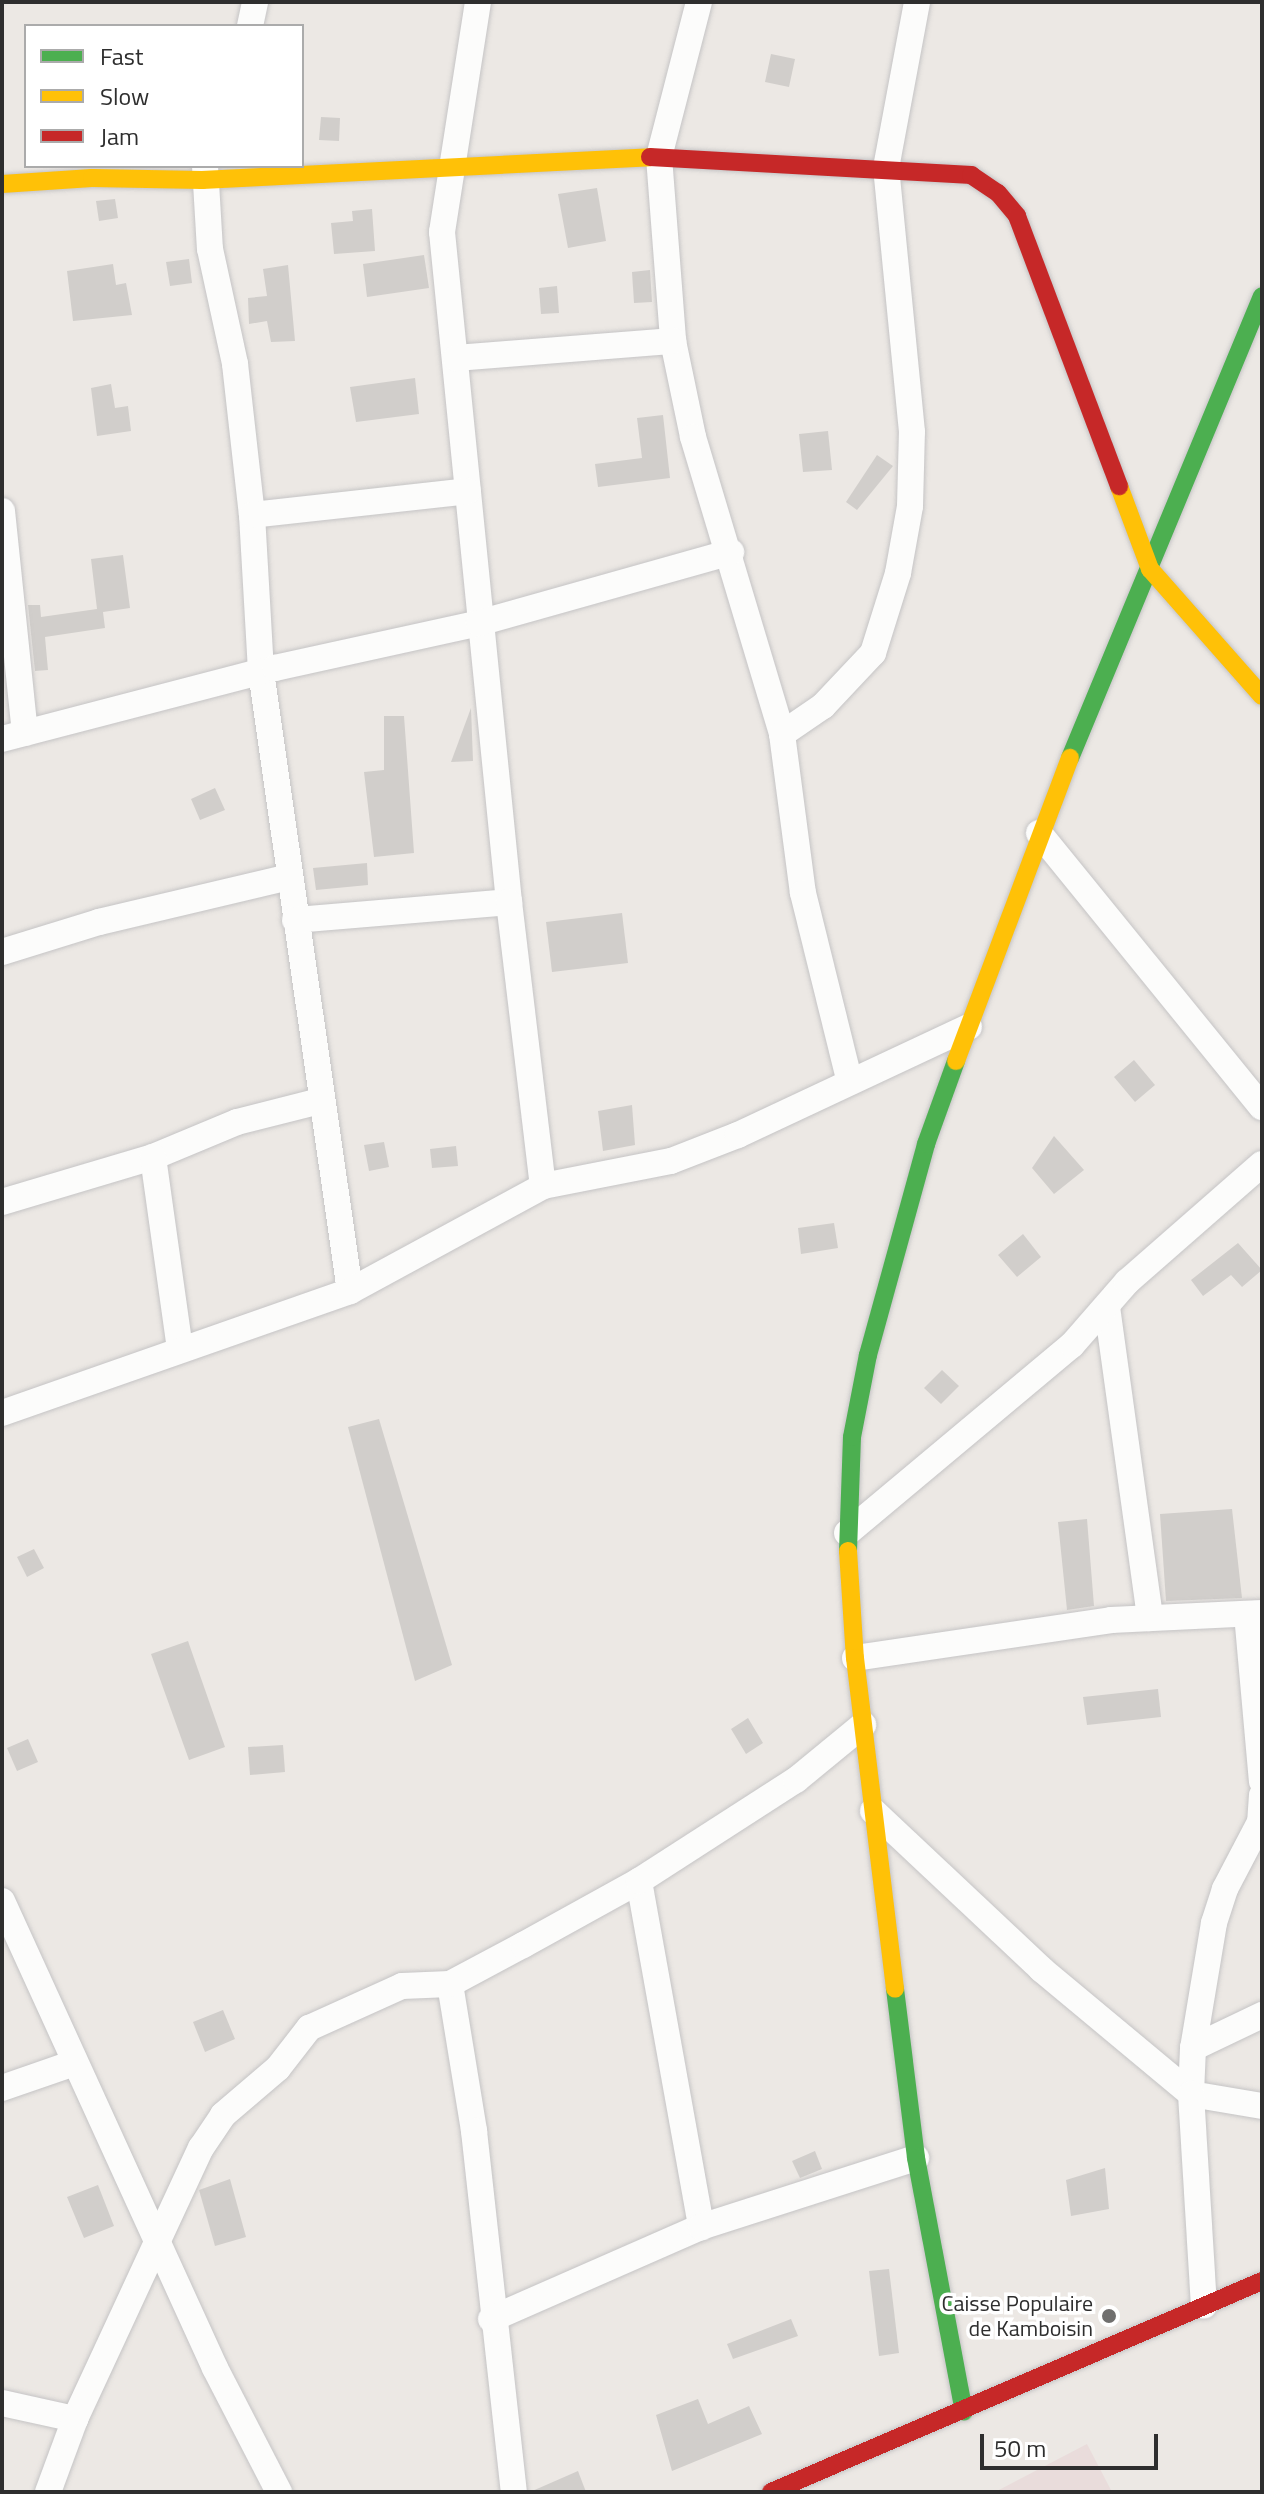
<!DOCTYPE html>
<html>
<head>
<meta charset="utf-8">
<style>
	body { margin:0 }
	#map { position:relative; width:1264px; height:2494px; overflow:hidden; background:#ece8e4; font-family:"Titillium Web",sans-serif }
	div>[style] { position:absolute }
	.medical>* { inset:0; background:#e9dcdb }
	.building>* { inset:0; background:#d1cecb }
	.roads { filter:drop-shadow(0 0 2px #c5c4c5) drop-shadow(0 0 2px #c5c4c5) }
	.street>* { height:26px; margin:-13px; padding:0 13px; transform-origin:13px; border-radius:13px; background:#fcfcfb }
	.fast>* { height:18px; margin:-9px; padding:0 9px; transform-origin:9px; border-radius:9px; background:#4caf50 }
	.slow>* { height:18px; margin:-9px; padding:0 9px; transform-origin:9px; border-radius:9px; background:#ffc107 }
	.jam>* { height:18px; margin:-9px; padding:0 9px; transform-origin:9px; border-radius:9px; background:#c62828 }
	.dots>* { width:22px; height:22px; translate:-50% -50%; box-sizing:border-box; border:4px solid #fff; border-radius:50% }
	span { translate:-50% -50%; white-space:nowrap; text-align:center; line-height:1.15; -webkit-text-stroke:7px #fff; paint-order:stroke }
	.poi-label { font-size:22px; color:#2e2e2e }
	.right { translate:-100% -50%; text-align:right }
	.frame { position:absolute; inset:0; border:4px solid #2e2e2e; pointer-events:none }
	.legend { position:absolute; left:24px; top:24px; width:280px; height:144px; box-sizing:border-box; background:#fff; border:2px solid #ababab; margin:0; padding:10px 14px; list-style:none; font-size:24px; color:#2e2e2e }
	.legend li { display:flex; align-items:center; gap:16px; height:40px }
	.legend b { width:40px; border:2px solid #ababab }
	.scale { position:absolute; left:980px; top:2434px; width:178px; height:36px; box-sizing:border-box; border:4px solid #2e2e2e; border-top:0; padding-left:10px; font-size:24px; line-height:28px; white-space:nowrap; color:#2e2e2e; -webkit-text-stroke:6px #fff; paint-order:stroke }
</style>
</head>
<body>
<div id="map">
	<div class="medical">
		<div style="clip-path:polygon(1087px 2444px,1112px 2492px,995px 2492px)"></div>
	</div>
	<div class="building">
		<div style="clip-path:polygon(771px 54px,795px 59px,789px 87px,765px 82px)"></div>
		<div style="clip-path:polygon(321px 117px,340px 118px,339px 141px,319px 140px)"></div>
		<div style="clip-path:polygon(597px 188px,606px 241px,568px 248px,558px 194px)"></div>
		<div style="clip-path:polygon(115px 199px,118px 218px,99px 221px,96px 201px)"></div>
		<div style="clip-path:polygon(372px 209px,375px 251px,334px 254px,331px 223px,353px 221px,352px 211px)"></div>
		<div style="clip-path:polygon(424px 255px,429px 288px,367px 297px,363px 264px)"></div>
		<div style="clip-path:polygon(189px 259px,192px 283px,170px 286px,166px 262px)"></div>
		<div style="clip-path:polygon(113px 264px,116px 285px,126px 283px,132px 315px,73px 321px,67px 271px)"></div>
		<div style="clip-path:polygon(288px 265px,295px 341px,271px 342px,267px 321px,249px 324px,248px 298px,267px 296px,263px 269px)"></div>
		<div style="clip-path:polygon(650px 270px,652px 302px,634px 303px,632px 272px)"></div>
		<div style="clip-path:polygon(557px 286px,559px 313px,541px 314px,539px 288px)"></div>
		<div style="clip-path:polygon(415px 378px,419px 414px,356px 422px,350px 387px)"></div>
		<div style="clip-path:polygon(111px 384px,115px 408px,128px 406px,131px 431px,97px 436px,91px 388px)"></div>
		<div style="clip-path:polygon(663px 415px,670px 478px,598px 487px,595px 464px,642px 458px,637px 418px)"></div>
		<div style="clip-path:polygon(828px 431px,832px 470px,803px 472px,799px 434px)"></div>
		<div style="clip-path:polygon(877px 455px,893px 466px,857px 510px,846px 502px)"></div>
		<div style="clip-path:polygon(123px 555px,130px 608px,103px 612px,105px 628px,45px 637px,48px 670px,35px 671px,28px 605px,40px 605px,41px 617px,97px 609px,91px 559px)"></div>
		<div style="clip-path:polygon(471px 708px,473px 761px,451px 762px)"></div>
		<div style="clip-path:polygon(384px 716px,404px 716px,414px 853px,374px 857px,364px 772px,384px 770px)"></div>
		<div style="clip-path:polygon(215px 788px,225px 810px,200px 820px,191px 799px)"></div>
		<div style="clip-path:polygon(367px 863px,368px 885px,316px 890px,313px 868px)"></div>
		<div style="clip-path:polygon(622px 913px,628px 963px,552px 972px,546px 922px)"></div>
		<div style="clip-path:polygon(1134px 1060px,1155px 1085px,1135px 1102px,1114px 1077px)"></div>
		<div style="clip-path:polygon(632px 1105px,635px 1145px,603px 1151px,598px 1111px)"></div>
		<div style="clip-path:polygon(1054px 1136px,1084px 1170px,1054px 1194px,1032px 1168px)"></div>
		<div style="clip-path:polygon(384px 1142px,389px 1167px,369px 1171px,364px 1145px)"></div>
		<div style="clip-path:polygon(456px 1146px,458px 1166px,432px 1168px,430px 1149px)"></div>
		<div style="clip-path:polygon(834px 1223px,838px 1248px,801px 1254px,798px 1228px)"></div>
		<div style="clip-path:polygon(1023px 1234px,1041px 1257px,1017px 1277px,998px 1255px)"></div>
		<div style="clip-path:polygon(1238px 1243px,1262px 1270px,1242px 1287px,1231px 1275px,1203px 1296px,1191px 1280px)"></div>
		<div style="clip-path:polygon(942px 1370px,959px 1386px,941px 1404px,924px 1388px)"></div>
		<div style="clip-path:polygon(379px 1419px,452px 1665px,415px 1681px,348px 1427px)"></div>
		<div style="clip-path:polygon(1232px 1509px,1242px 1598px,1166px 1601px,1160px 1514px)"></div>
		<div style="clip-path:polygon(1087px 1519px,1094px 1606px,1067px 1610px,1058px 1522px)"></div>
		<div style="clip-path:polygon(34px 1549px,44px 1568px,27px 1577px,17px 1557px)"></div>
		<div style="clip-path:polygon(188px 1641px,225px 1747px,189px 1760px,151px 1654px)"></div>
		<div style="clip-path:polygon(1158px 1689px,1161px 1717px,1087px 1725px,1083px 1697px)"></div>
		<div style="clip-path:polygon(748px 1718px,763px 1743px,746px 1754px,731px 1729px)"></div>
		<div style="clip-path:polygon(28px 1739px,38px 1762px,17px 1771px,7px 1748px)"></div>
		<div style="clip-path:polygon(283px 1745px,285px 1772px,250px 1775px,248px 1747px)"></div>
		<div style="clip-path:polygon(223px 2010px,235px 2039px,205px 2052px,193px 2022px)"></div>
		<div style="clip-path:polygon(815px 2151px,822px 2169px,800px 2178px,792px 2161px)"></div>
		<div style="clip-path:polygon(1105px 2168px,1109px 2209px,1071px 2216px,1066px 2180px)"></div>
		<div style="clip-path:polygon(230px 2179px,246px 2237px,215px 2246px,199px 2190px)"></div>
		<div style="clip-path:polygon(98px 2185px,114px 2226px,84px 2238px,67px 2197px)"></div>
		<div style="clip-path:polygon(889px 2269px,899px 2353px,879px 2356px,869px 2271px)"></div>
		<div style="clip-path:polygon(791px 2319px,798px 2336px,733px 2359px,727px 2344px)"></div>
		<div style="clip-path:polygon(698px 2399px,708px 2424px,749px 2406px,762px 2434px,672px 2471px,656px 2415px)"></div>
		<div style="clip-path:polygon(578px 2471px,586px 2492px,530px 2492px)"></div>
	</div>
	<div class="roads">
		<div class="street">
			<div style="left:478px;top:2px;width:233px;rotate:98.9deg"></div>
			<div style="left:442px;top:232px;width:673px;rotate:84.29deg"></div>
			<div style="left:699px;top:2px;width:160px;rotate:104.5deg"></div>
			<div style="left:659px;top:157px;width:185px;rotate:85.6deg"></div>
			<div style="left:673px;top:341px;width:98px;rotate:78.2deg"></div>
			<div style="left:693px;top:437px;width:310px;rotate:73.3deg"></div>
			<div style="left:782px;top:734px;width:160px;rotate:82.5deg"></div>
			<div style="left:803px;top:893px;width:192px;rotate:76.1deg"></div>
			<div style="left:250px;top:26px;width:25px;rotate:-78deg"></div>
			<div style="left:205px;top:166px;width:83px;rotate:86.6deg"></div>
			<div style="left:210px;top:249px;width:118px;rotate:77.7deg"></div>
			<div style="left:235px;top:364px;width:152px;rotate:83.6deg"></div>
			<div style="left:252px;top:515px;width:157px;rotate:86.7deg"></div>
			<div style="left:261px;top:672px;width:625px;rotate:81.82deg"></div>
			<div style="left:456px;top:358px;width:218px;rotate:-4.5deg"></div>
			<div style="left:2px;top:511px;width:223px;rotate:84.1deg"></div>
			<div style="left:252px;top:515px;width:217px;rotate:-6.3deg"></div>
			<div style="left:782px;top:734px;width:50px;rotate:-34.3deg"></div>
			<div style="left:823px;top:706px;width:73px;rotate:-46.7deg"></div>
			<div style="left:873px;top:653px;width:84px;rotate:-72.6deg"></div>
			<div style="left:898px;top:573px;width:68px;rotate:-79.8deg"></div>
			<div style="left:910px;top:506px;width:74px;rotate:-88.5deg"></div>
			<div style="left:912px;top:432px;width:265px;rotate:-95.6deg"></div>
			<div style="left:886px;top:168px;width:169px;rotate:-79.4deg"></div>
			<div style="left:2px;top:739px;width:282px;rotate:-14.6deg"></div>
			<div style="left:275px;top:668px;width:209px;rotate:-12.4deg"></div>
			<div style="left:479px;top:623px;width:262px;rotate:-15.7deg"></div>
			<div style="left:1039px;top:833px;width:353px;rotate:50.9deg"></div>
			<div style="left:295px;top:920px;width:215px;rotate:-4.8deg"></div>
			<div style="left:509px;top:902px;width:286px;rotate:83.2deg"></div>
			<div style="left:2px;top:952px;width:102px;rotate:-17.2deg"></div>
			<div style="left:99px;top:922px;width:195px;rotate:-13.3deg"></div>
			<div style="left:153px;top:1157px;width:91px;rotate:-22.6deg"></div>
			<div style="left:237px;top:1122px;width:86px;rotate:-14.2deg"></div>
			<div style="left:2px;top:1202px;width:158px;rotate:-16.6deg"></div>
			<div style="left:153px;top:1157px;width:194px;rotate:82deg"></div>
			<div style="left:1107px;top:1307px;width:314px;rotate:82.1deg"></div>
			<div style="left:2px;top:1413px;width:369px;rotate:-19.3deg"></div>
			<div style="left:350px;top:1291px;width:220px;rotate:-28.5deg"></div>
			<div style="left:543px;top:1186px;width:130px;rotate:-11.1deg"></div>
			<div style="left:671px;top:1161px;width:72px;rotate:-21.2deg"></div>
			<div style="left:738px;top:1135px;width:255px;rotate:-25.1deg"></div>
			<div style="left:847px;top:1533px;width:293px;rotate:-39.9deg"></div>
			<div style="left:1072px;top:1345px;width:84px;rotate:-48.9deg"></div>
			<div style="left:1127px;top:1282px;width:179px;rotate:-41.2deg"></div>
			<div style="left:1247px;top:1614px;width:168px;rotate:84.9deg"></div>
			<div style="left:855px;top:1658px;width:259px;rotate:-8.4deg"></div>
			<div style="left:1111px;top:1620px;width:151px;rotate:-2.7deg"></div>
			<div style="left:1262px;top:1795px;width:27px;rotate:94deg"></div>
			<div style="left:1260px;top:1822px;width:76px;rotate:117.6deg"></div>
			<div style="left:1225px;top:1889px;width:36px;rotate:108deg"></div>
			<div style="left:1214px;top:1923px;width:127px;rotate:99.5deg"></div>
			<div style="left:1193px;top:2048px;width:46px;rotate:92.5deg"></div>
			<div style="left:1191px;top:2094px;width:72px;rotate:9.6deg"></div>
			<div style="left:873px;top:1811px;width:231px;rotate:43.2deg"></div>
			<div style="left:1041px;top:1969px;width:195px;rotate:39.8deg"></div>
			<div style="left:1191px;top:2094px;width:212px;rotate:86.5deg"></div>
			<div style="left:639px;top:1881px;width:352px;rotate:79.8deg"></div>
			<div style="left:2px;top:1901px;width:513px;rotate:65.48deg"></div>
			<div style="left:215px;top:2368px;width:140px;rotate:62.7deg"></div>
			<div style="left:450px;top:1984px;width:149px;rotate:80.7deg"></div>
			<div style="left:474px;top:2131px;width:363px;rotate:83.7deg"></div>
			<div style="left:1193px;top:2048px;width:76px;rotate:-25.6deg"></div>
			<div style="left:2px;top:2088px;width:76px;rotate:-19.1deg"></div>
			<div style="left:491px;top:2319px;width:229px;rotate:-23.7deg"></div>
			<div style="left:701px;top:2227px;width:226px;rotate:-17.8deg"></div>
			<div style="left:2px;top:2403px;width:75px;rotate:12.4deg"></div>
			<div style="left:48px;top:2492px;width:78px;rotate:-69.7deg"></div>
			<div style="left:75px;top:2419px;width:299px;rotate:-65.1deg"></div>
			<div style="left:201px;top:2148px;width:40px;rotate:-56deg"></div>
			<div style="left:223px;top:2115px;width:72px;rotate:-40.5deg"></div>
			<div style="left:278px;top:2068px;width:51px;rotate:-52.2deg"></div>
			<div style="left:309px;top:2028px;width:102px;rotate:-24.3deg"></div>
			<div style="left:402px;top:1986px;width:48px;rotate:-2.4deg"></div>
			<div style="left:450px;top:1984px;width:83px;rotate:-28.1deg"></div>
			<div style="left:523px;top:1945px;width:132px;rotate:-28.9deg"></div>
			<div style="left:639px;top:1881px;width:187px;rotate:-32.8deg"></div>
			<div style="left:796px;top:1780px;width:87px;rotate:-39.4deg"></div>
		</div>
		<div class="fast">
			<div style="left:1070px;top:758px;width:500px;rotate:-67.43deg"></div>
			<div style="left:848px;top:1551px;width:114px;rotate:-88deg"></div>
			<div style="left:852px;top:1437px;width:84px;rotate:-79deg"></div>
			<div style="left:868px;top:1355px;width:219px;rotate:-74.6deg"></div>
			<div style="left:926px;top:1144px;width:88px;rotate:-70.1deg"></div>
			<div style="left:895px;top:1989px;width:170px;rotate:82.9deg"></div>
			<div style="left:916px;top:2158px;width:258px;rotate:79.3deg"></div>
		</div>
		<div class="slow">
			<div style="left:2px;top:184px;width:90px;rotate:-3.8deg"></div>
			<div style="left:92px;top:178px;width:110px;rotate:1deg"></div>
			<div style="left:202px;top:180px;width:449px;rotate:-2.9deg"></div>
			<div style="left:1119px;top:486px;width:89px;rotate:69.5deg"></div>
			<div style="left:1150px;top:569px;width:169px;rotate:48.6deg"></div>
			<div style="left:956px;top:1061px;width:324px;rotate:-69.4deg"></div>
			<div style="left:848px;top:1551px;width:107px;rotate:86.3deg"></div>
			<div style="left:855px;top:1658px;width:333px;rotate:83.1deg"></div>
		</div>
		<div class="jam">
			<div style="left:650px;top:157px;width:322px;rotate:3.2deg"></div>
			<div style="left:971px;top:175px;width:32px;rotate:34deg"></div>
			<div style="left:998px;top:193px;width:30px;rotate:50deg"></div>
			<div style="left:1017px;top:216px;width:289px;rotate:69.3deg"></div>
			<div style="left:771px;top:2492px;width:534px;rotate:-23.25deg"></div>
		</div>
	</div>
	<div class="dots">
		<div style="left:1109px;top:2316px;background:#706f6e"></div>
	</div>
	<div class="poi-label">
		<span class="right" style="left:1093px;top:2316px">Caisse Populaire<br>de Kamboisin</span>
	</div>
	<div class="frame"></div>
	<ul class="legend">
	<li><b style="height:10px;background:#4caf50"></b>Fast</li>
	<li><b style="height:10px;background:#ffc107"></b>Slow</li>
	<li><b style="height:10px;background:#c62828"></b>Jam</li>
	</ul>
	<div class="scale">50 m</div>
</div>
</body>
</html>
